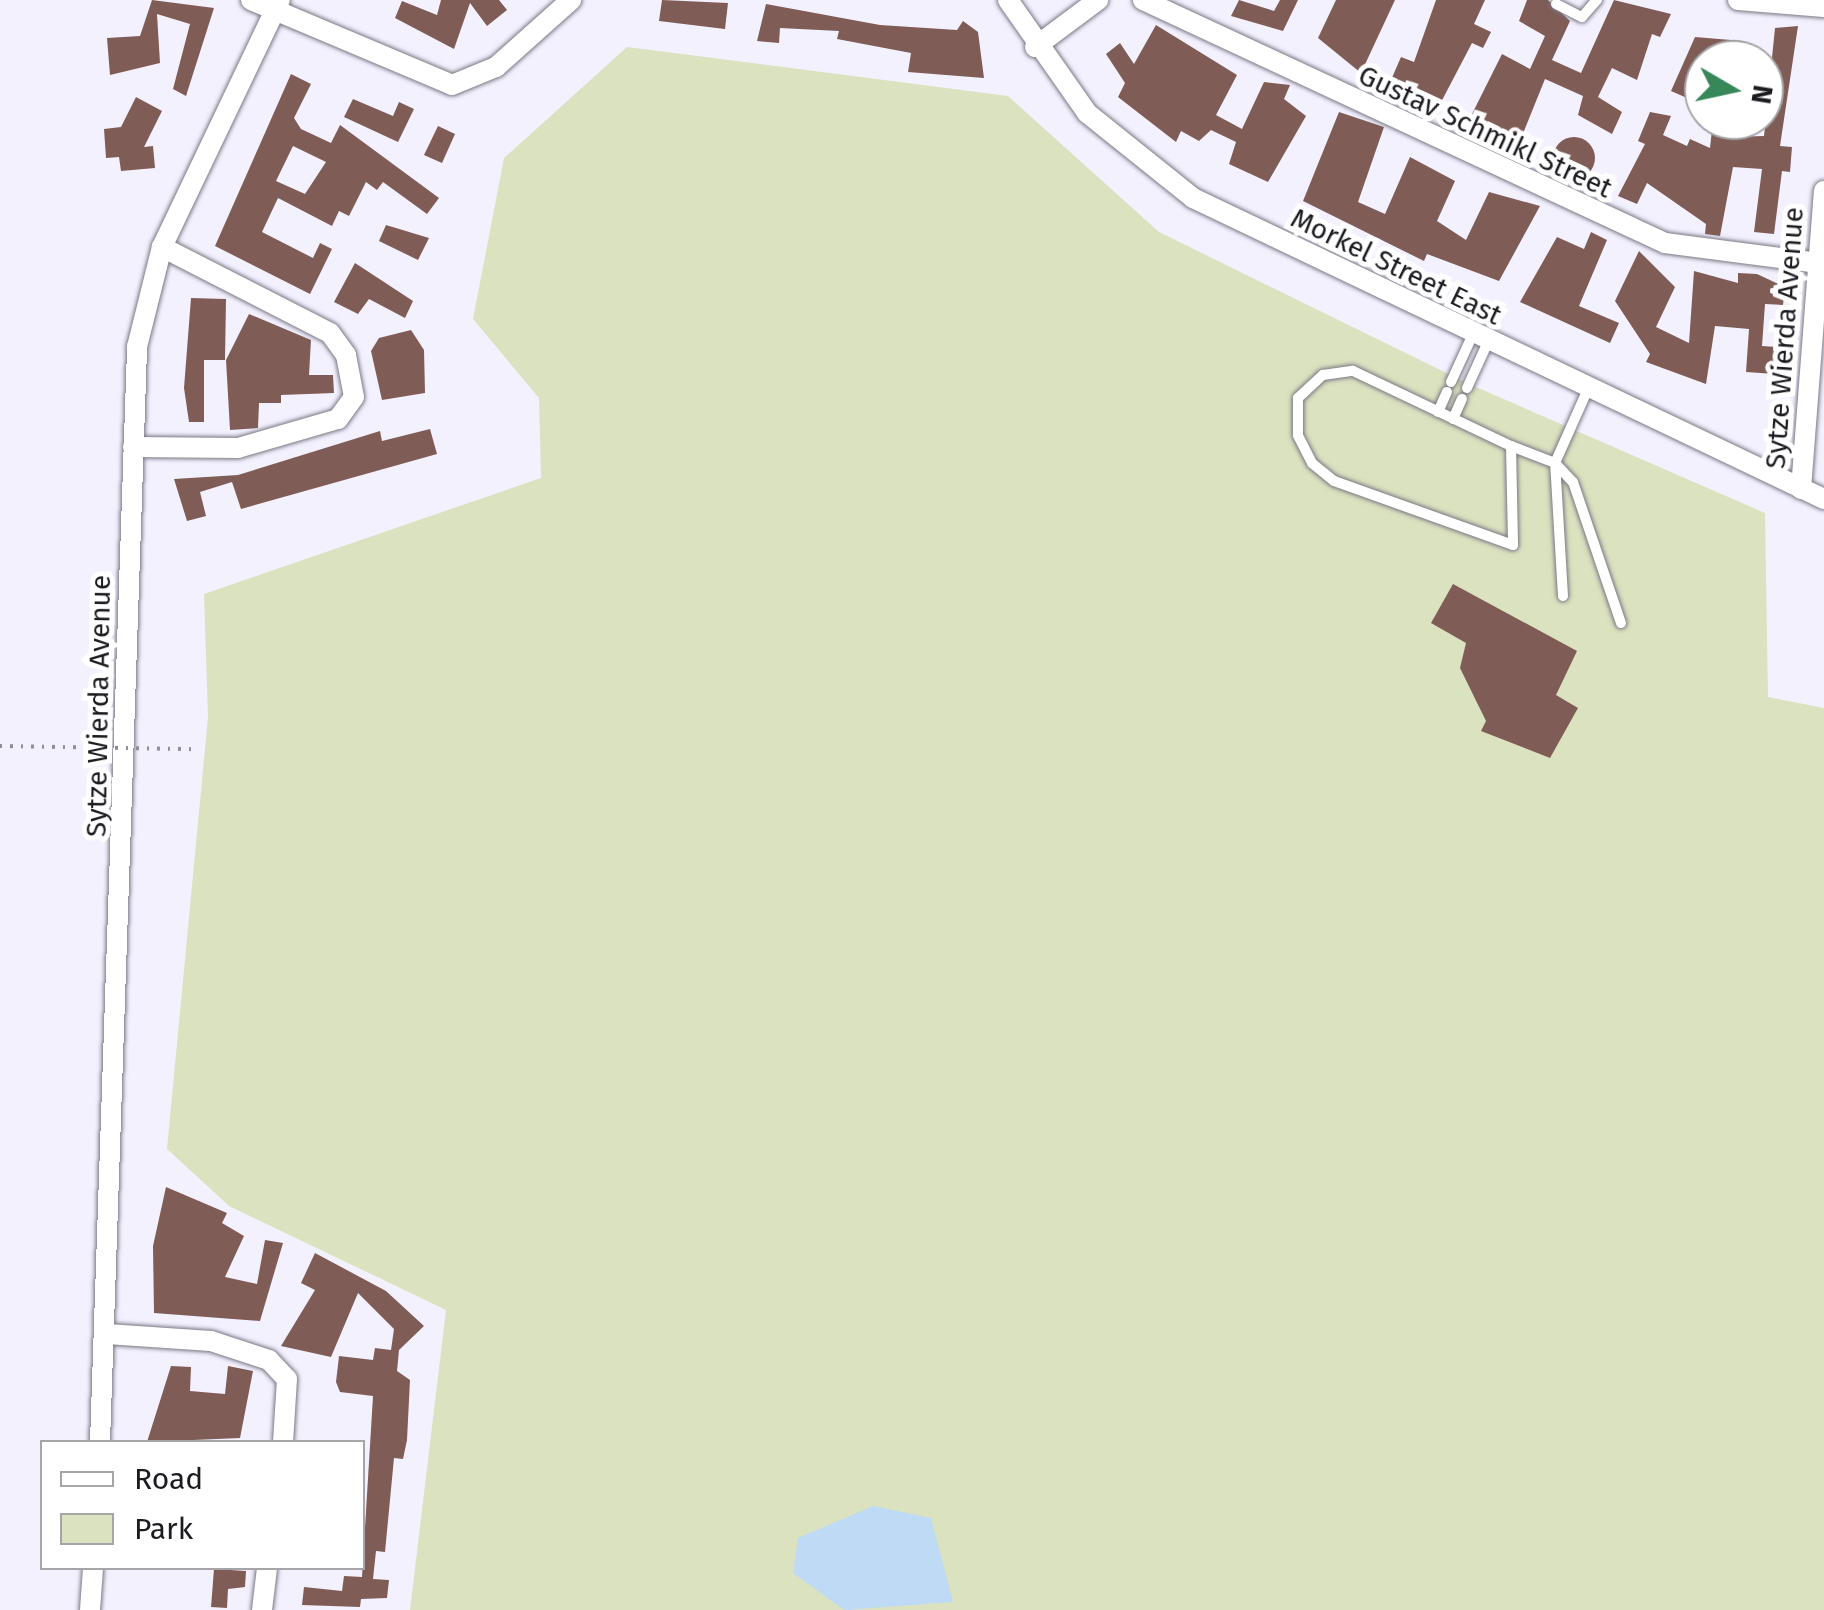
<!DOCTYPE html>
<html>
<head>
<meta charset="utf-8">
<style>
	body { margin:0 }
	#map { position:relative; width:1824px; height:1610px; overflow:hidden; background:#f4f1ff; font-family:"Fira Sans",sans-serif }
	div>[style] { position:absolute }
	.green>* { inset:0; background:#dbe2bf }
	.water>* { inset:0; background:#bedaf5 }
	.building>* { inset:0; background:#7f5c56 }
	.round { border-radius:50% }
	.roads { filter:drop-shadow(0 0 2px #7b7884) drop-shadow(0 0 2px #7b7884) }
	.service>* { height:10px; margin:-5px; padding:0 5px; transform-origin:5px; border-radius:5px; background:#fff }
	.minor>* { height:20px; margin:-10px; padding:0 10px; transform-origin:10px; border-radius:10px; background:#fff }
	.path-bridge>* { height:4px; margin-top:-2px; transform-origin:0; background:repeating-linear-gradient(90deg,#908d97 0 2.5px,transparent 0 10.5px) }
	span { translate:-50% -50%; white-space:nowrap; text-align:center; line-height:1.15; -webkit-text-stroke:10px #fff; paint-order:stroke }
	.street-label { font-size:28px; color:#1d1b20 }
	.legend { position:absolute; left:40px; top:1440px; width:325px; height:130px; box-sizing:border-box; background:#fff; border:2px solid #a5a4a6; margin:0; padding:12px 18px; list-style:none; font-size:30px; color:#1d1b20 }
	.legend li { display:flex; align-items:center; gap:20px; height:50px }
	.legend b { width:50px; border:2px solid #a5a4a6 }
	.north { position:absolute; left:1684px; top:40px; width:100px; height:100px; box-sizing:border-box; background:#fff; border:2px solid #a5a4a6; border-radius:50%; rotate:99deg; font-size:28px; font-weight:700; line-height:40px; text-align:center; color:#1d1b20 }
	.north::after { content:''; display:block; margin:auto; width:35px; height:45px; background:#378859; clip-path:polygon(50% 0,100% 100%,50% 72%,0 100%) }
</style>
</head>
<body>
<div id="map">
	<div class="green">
		<div style="clip-path:polygon(627px 47px,1008px 96px,1159px 232px,1469px 384px,1765px 513px,1768px 697px,1824px 708px,1824px 1610px,410px 1610px,446px 1310px,229px 1206px,167px 1149px,208px 717px,204px 594px,541px 478px,539px 398px,473px 319px,504px 158px)"></div>
	</div>
	<div class="water">
		<div style="clip-path:polygon(873px 1506px,931px 1518px,953px 1602px,844px 1610px,793px 1573px,798px 1538px)"></div>
	</div>
	<div class="building">
		<div style="clip-path:polygon(152px 0,214px 8px,186px 96px,173px 89px,190px 24px,157px 14px,160px 63px,110px 75px,107px 38px,140px 36px)"></div>
		<div style="clip-path:polygon(441px 0,499px 0,507px 10px,487px 26px,470px 3px,454px 49px,395px 18px,402px 1px,437px 15px)"></div>
		<div style="clip-path:polygon(662px 0,728px 3px,725px 29px,659px 21px)"></div>
		<div style="clip-path:polygon(1239px 0,1274px 11px,1280px 0,1298px 0,1283px 31px,1231px 16px)"></div>
		<div style="clip-path:polygon(1336px 0,1395px 0,1361px 73px,1318px 38px)"></div>
		<div style="clip-path:polygon(1436px 0,1485px 0,1474px 24px,1491px 32px,1483px 48px,1472px 43px,1439px 106px,1391px 80px,1401px 57px,1414px 62px)"></div>
		<div style="clip-path:polygon(1527px 0,1548px 0,1570px 21px,1552px 60px,1581px 73px,1614px 0,1671px 14px,1660px 37px,1652px 34px,1637px 80px,1612px 68px,1598px 97px,1622px 112px,1612px 134px,1578px 115px,1583px 96px,1545px 79px,1522px 136px,1470px 118px,1502px 54px,1530px 69px,1545px 36px,1519px 21px)"></div>
		<div style="clip-path:polygon(766px 4px,880px 25px,957px 30px,963px 21px,978px 32px,984px 78px,908px 72px,911px 53px,837px 39px,839px 31px,780px 28px,779px 43px,757px 41px)"></div>
		<div style="clip-path:polygon(1156px 25px,1237px 75px,1216px 115px,1242px 129px,1264px 82px,1290px 85px,1284px 99px,1306px 116px,1268px 182px,1229px 164px,1236px 142px,1211px 130px,1199px 141px,1181px 131px,1176px 142px,1118px 97px,1125px 83px,1106px 54px,1120px 43px,1134px 64px)"></div>
		<div style="clip-path:polygon(1798px 26px,1780px 146px,1792px 147px,1790px 172px,1782px 171px,1774px 234px,1754px 232px,1762px 169px,1733px 167px,1720px 236px,1705px 234px,1706px 224px,1647px 183px,1637px 204px,1618px 196px,1645px 144px,1638px 141px,1650px 112px,1671px 116px,1663px 135px,1687px 146px,1690px 139px,1710px 148px,1713px 120px,1729px 120px,1728px 137px,1764px 136px,1775px 28px)"></div>
		<div style="clip-path:polygon(1695px 37px,1743px 41px,1741px 60px,1707px 58px,1687px 98px,1671px 91px)"></div>
		<div style="clip-path:polygon(evenodd,291px 74px,311px 84px,294px 118px,301px 129px,331px 143px,340px 125px,439px 198px,427px 214px,383px 182px,377px 190px,366px 182px,349px 216px,339px 211px,332px 226px,278px 198px,262px 232px,313px 258px,320px 243px,332px 249px,310px 294px,215px 246px,291px 74px,293px 146px,326px 162px,305px 194px,276px 181px,293px 146px)"></div>
		<div style="clip-path:polygon(136px 97px,162px 111px,144px 147px,153px 146px,155px 168px,121px 171px,119px 157px,106px 158px,104px 129px,121px 127px)"></div>
		<div style="clip-path:polygon(353px 99px,393px 116px,399px 102px,414px 109px,398px 142px,344px 117px)"></div>
		<div style="clip-path:polygon(1339px 112px,1384px 127px,1358px 202px,1385px 214px,1410px 157px,1455px 181px,1437px 221px,1466px 240px,1489px 192px,1540px 206px,1499px 281px,1427px 254px,1424px 261px,1303px 201px)"></div>
		<div style="clip-path:polygon(438px 126px,455px 134px,442px 163px,424px 155px)"></div>
		<div class="round" style="left:1553px;top:137px;width:42px;height:42px"></div>
		<div style="clip-path:polygon(386px 225px,429px 238px,418px 260px,379px 241px)"></div>
		<div style="clip-path:polygon(1591px 232px,1607px 240px,1579px 306px,1619px 323px,1610px 343px,1520px 302px,1557px 237px,1584px 249px)"></div>
		<div style="clip-path:polygon(1639px 251px,1675px 287px,1656px 327px,1689px 343px,1694px 271px,1738px 283px,1738px 273px,1757px 274px,1785px 287px,1783px 305px,1765px 304px,1762px 346px,1777px 347px,1775px 374px,1746px 372px,1749px 329px,1715px 326px,1706px 384px,1646px 362px,1650px 354px,1615px 301px)"></div>
		<div style="clip-path:polygon(355px 263px,413px 301px,405px 318px,369px 299px,358px 314px,334px 302px)"></div>
		<div style="clip-path:polygon(191px 298px,226px 299px,225px 360px,204px 360px,204px 422px,189px 422px,184px 388px)"></div>
		<div style="clip-path:polygon(249px 314px,311px 340px,309px 375px,333px 375px,334px 393px,281px 395px,281px 403px,259px 403px,258px 428px,230px 430px,226px 360px)"></div>
		<div style="clip-path:polygon(411px 330px,424px 350px,425px 393px,382px 400px,371px 351px,379px 338px)"></div>
		<div style="clip-path:polygon(430px 429px,437px 454px,241px 509px,232px 482px,200px 492px,206px 516px,187px 521px,174px 479px,238px 475px,380px 431px,382px 441px)"></div>
		<div style="clip-path:polygon(1453px 584px,1577px 651px,1556px 695px,1578px 708px,1550px 758px,1481px 731px,1486px 721px,1460px 668px,1466px 643px,1431px 623px)"></div>
		<div style="clip-path:polygon(166px 1187px,227px 1213px,222px 1223px,244px 1236px,225px 1277px,257px 1284px,265px 1240px,283px 1243px,260px 1321px,154px 1313px,153px 1246px)"></div>
		<div style="clip-path:polygon(315px 1253px,386px 1291px,424px 1326px,399px 1350px,397px 1371px,410px 1380px,407px 1440px,403px 1459px,394px 1458px,385px 1552px,376px 1551px,373px 1579px,389px 1580px,387px 1598px,361px 1599px,360px 1607px,302px 1605px,304px 1587px,342px 1591px,344px 1576px,362px 1577px,373px 1396px,340px 1392px,336px 1382px,339px 1356px,373px 1360px,375px 1348px,391px 1350px,394px 1329px,358px 1293px,331px 1357px,281px 1346px,315px 1290px,301px 1283px)"></div>
		<div style="clip-path:polygon(171px 1366px,191px 1367px,190px 1391px,225px 1394px,228px 1366px,253px 1371px,240px 1438px,147px 1442px)"></div>
		<div style="clip-path:polygon(214px 1569px,246px 1571px,245px 1587px,228px 1589px,227px 1608px,211px 1607px)"></div>
	</div>
	<div class="roads">
		<div class="service">
			<div style="left:1556px;top:4px;width:29px;rotate:27deg"></div>
			<div style="left:1582px;top:17px;width:23px;rotate:-49deg"></div>
			<div style="left:1353px;top:371px;width:175px;rotate:25.4deg"></div>
			<div style="left:1511px;top:446px;width:99px;rotate:88.8deg"></div>
			<div style="left:1513px;top:545px;width:190px;rotate:-160.3deg"></div>
			<div style="left:1334px;top:481px;width:28px;rotate:-141deg"></div>
			<div style="left:1312px;top:463px;width:31px;rotate:-117deg"></div>
			<div style="left:1298px;top:435px;width:37px;rotate:-90deg"></div>
			<div style="left:1298px;top:398px;width:34px;rotate:-43deg"></div>
			<div style="left:1323px;top:375px;width:30px;rotate:-8deg"></div>
			<div style="left:1451px;top:382px;width:53px;rotate:-65.4deg"></div>
			<div style="left:1467px;top:388px;width:51px;rotate:-65.5deg"></div>
			<div style="left:1438px;top:412px;width:22px;rotate:-66deg"></div>
			<div style="left:1453px;top:419px;width:22px;rotate:-66deg"></div>
			<div style="left:1511px;top:446px;width:47px;rotate:21.1deg"></div>
			<div style="left:1555px;top:463px;width:26px;rotate:47deg"></div>
			<div style="left:1573px;top:482px;width:149px;rotate:71.2deg"></div>
			<div style="left:1563px;top:596px;width:133px;rotate:-93.4deg"></div>
			<div style="left:1555px;top:463px;width:81px;rotate:-66deg"></div>
		</div>
		<div class="minor">
			<div style="left:251px;top:0;width:218px;rotate:22.9deg"></div>
			<div style="left:452px;top:85px;width:48px;rotate:-22.2deg"></div>
			<div style="left:496px;top:67px;width:101px;rotate:-41.8deg"></div>
			<div style="left:1008px;top:0;width:138px;rotate:55deg"></div>
			<div style="left:1087px;top:113px;width:136px;rotate:38.7deg"></div>
			<div style="left:1193px;top:198px;width:699px;rotate:25.5deg"></div>
			<div style="left:1143px;top:0;width:576px;rotate:24.96deg"></div>
			<div style="left:1665px;top:243px;width:155px;rotate:7.4deg"></div>
			<div style="left:1738px;top:0;width:86px;rotate:4.7deg"></div>
			<div style="left:1035px;top:47px;width:79px;rotate:-36.7deg"></div>
			<div style="left:133px;top:447px;width:105px;rotate:0.5deg"></div>
			<div style="left:238px;top:448px;width:104px;rotate:-16.2deg"></div>
			<div style="left:338px;top:419px;width:27px;rotate:-54deg"></div>
			<div style="left:354px;top:397px;width:43px;rotate:-100.8deg"></div>
			<div style="left:346px;top:355px;width:27px;rotate:-126deg"></div>
			<div style="left:330px;top:333px;width:189px;rotate:-152.9deg"></div>
			<div style="left:1801px;top:489px;width:299px;rotate:-85.6deg"></div>
			<div style="left:107px;top:1334px;width:104px;rotate:3.9deg"></div>
			<div style="left:211px;top:1341px;width:61px;rotate:18.1deg"></div>
			<div style="left:269px;top:1360px;width:26px;rotate:47deg"></div>
			<div style="left:287px;top:1379px;width:63px;rotate:93.6deg"></div>
			<div style="left:100px;top:1442px;width:1096px;rotate:-88.06deg"></div>
			<div style="left:137px;top:347px;width:103px;rotate:-76deg"></div>
			<div style="left:162px;top:247px;width:274px;rotate:-64.5deg"></div>
			<div style="left:90px;top:1610px;width:42px;rotate:-85.9deg"></div>
			<div style="left:262px;top:1610px;width:42px;rotate:-83.2deg"></div>
		</div>
	</div>
	<div class="path-bridge">
		<div style="left:0;top:746px;width:199px;rotate:0.9deg"></div>
	</div>
	<div class="street-label">
		<span style="left:1485px;top:132px;rotate:25deg">Gustav Schmikl Street</span>
		<span style="left:1396px;top:267px;rotate:26deg">Morkel Street East</span>
		<span style="left:1785px;top:338px;rotate:-86deg">Sytze Wierda Avenue</span>
		<span style="left:99px;top:706px;rotate:-89deg">Sytze Wierda Avenue</span>
	</div>
	<ul class="legend">
	<li><b style="height:12px;background:#fff"></b>Road</li>
	<li><b style="height:28px;background:#dbe2bf"></b>Park</li>
	</ul>
	<div class="north">N</div>
</div>
</body>
</html>
